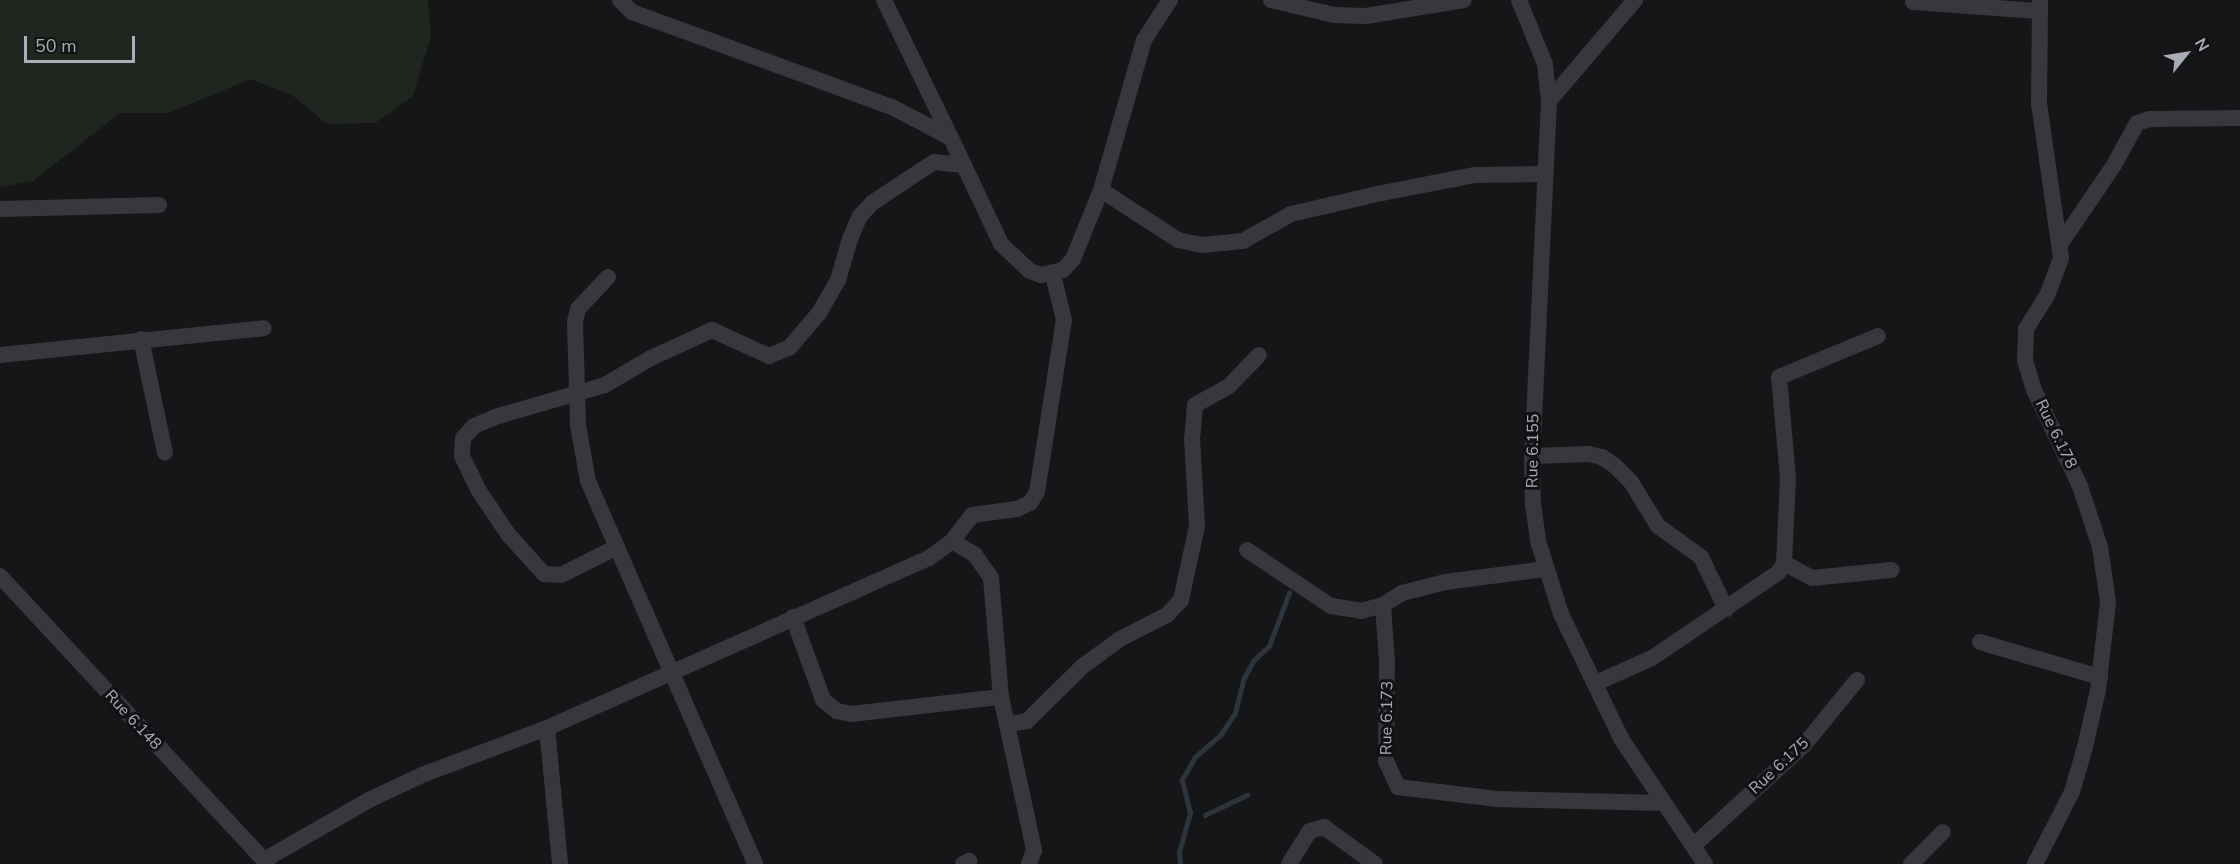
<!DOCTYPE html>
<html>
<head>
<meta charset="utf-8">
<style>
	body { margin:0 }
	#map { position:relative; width:2240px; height:864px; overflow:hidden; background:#161618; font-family:"Nunito Sans",sans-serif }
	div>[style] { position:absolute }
	.green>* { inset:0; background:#1e261f }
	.stream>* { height:4.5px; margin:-2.25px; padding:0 2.25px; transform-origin:2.25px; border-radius:2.25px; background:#2c353c }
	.minor>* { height:16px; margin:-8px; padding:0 8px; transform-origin:8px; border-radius:8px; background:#37383d }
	span { translate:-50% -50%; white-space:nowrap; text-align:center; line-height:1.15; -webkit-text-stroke:6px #111113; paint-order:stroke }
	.street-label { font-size:16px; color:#a8adb8 }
	.north { position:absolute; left:2156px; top:24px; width:60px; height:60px; -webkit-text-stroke:4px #111113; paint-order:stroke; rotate:60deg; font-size:16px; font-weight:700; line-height:24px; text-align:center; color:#a8adb8 }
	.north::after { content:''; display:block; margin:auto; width:21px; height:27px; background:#a8adb8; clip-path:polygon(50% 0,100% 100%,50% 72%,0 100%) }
	.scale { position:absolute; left:24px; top:36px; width:111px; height:27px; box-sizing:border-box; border:3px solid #a8adb8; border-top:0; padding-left:8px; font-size:18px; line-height:21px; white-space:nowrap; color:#a8adb8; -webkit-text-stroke:4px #111113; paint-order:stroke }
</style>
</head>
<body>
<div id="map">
	<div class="green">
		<div style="clip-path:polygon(0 0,428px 0,431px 36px,413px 96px,375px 123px,327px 124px,292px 95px,250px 79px,169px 113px,120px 113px,33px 181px,0 187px)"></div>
	</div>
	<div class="stream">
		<div style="left:1205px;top:815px;width:47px;rotate:-25.5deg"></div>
		<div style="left:1180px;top:864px;width:12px;rotate:-95deg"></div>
		<div style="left:1179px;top:852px;width:41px;rotate:-74.2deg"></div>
		<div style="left:1190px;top:813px;width:34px;rotate:-104deg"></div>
		<div style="left:1182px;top:780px;width:26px;rotate:-61deg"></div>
		<div style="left:1195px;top:757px;width:35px;rotate:-41deg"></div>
		<div style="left:1221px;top:734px;width:25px;rotate:-56deg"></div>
		<div style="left:1235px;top:713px;width:36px;rotate:-76deg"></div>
		<div style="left:1244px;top:678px;width:21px;rotate:-61deg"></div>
		<div style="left:1254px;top:660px;width:21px;rotate:-43deg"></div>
		<div style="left:1269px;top:646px;width:57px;rotate:-69.3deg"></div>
	</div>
	<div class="minor">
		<div style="left:620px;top:0;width:17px;rotate:45deg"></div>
		<div style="left:632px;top:12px;width:277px;rotate:20.1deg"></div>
		<div style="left:892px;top:107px;width:67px;rotate:27.7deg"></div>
		<div style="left:951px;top:138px;width:117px;rotate:64.7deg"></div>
		<div style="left:1001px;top:244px;width:40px;rotate:43deg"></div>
		<div style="left:1030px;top:271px;width:12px;rotate:20deg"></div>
		<div style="left:1041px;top:275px;width:23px;rotate:-13deg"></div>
		<div style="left:1063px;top:270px;width:15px;rotate:-48deg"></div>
		<div style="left:1073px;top:259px;width:74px;rotate:-67.9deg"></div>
		<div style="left:1101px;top:190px;width:156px;rotate:-74deg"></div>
		<div style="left:1144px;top:40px;width:48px;rotate:-57deg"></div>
		<div style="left:884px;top:0;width:153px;rotate:64.1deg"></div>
		<div style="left:1271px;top:0;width:65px;rotate:13.4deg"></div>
		<div style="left:1334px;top:15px;width:32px;rotate:2deg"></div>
		<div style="left:1366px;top:16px;width:99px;rotate:-9.3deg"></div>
		<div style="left:1519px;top:0;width:69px;rotate:67.9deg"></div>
		<div style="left:1545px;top:64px;width:37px;rotate:84deg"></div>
		<div style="left:1549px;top:101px;width:355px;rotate:92.7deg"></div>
		<div style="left:1532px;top:456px;width:48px;rotate:88.8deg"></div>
		<div style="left:1533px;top:504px;width:37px;rotate:82deg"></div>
		<div style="left:1538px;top:541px;width:77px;rotate:72.5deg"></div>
		<div style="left:1561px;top:614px;width:140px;rotate:64.2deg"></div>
		<div style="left:1622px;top:740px;width:149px;rotate:56.2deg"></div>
		<div style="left:1913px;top:2px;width:127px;rotate:4.1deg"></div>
		<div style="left:1549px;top:101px;width:133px;rotate:-49.6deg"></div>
		<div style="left:1101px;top:190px;width:92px;rotate:33deg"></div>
		<div style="left:1178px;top:240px;width:25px;rotate:12deg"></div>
		<div style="left:1202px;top:245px;width:41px;rotate:-5.6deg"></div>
		<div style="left:1243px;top:241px;width:55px;rotate:-29.4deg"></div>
		<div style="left:1291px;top:214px;width:93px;rotate:-13deg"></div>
		<div style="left:1382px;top:193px;width:95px;rotate:-11deg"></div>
		<div style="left:1475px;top:175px;width:69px;rotate:-0.8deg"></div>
		<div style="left:0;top:209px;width:159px;rotate:-1.4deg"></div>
		<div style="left:2061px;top:243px;width:94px;rotate:-55.8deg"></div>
		<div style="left:2114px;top:165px;width:48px;rotate:-61.3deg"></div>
		<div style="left:2137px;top:123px;width:14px;rotate:-17deg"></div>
		<div style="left:2150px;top:119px;width:90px;rotate:-0.6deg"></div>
		<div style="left:608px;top:277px;width:44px;rotate:133.2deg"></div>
		<div style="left:578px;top:309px;width:13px;rotate:103deg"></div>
		<div style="left:575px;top:322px;width:103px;rotate:88.3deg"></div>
		<div style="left:578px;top:425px;width:57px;rotate:79.9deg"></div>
		<div style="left:588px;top:481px;width:418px;rotate:66.4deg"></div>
		<div style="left:141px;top:339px;width:116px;rotate:78.1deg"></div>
		<div style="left:0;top:355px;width:265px;rotate:-5.8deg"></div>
		<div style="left:1532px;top:456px;width:57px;rotate:-2deg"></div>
		<div style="left:1589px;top:454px;width:13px;rotate:13deg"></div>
		<div style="left:1602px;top:457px;width:14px;rotate:34deg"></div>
		<div style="left:1614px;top:465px;width:24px;rotate:45deg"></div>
		<div style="left:1631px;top:482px;width:52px;rotate:58.5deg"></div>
		<div style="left:1658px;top:526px;width:53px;rotate:35.8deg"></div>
		<div style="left:1701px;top:557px;width:58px;rotate:64.3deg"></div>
		<div style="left:952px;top:541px;width:27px;rotate:31deg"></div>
		<div style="left:975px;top:555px;width:28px;rotate:55deg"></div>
		<div style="left:991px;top:578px;width:119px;rotate:85.2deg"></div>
		<div style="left:1001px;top:697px;width:157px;rotate:77.8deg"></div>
		<div style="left:1034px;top:850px;width:15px;rotate:110deg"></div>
		<div style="left:615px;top:548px;width:60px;rotate:153.4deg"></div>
		<div style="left:561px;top:575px;width:17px;rotate:-177deg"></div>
		<div style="left:544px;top:574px;width:54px;rotate:-132deg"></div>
		<div style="left:508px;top:534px;width:52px;rotate:-124deg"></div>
		<div style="left:479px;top:491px;width:39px;rotate:-116deg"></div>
		<div style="left:462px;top:456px;width:18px;rotate:-87deg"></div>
		<div style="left:463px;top:438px;width:16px;rotate:-47deg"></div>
		<div style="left:474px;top:426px;width:23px;rotate:-23deg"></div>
		<div style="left:495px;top:417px;width:115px;rotate:-16.2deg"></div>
		<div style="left:605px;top:385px;width:53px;rotate:-30.4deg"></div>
		<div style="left:651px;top:358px;width:67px;rotate:-24.7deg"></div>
		<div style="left:712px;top:330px;width:63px;rotate:24.5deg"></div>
		<div style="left:769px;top:356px;width:23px;rotate:-23deg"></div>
		<div style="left:790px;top:347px;width:45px;rotate:-49.5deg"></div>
		<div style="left:819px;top:313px;width:38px;rotate:-60deg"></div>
		<div style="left:838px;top:280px;width:43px;rotate:-73.7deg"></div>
		<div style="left:850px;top:239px;width:25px;rotate:-67deg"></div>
		<div style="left:860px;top:216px;width:18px;rotate:-47deg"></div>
		<div style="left:872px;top:203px;width:74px;rotate:-33.5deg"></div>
		<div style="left:934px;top:162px;width:30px;rotate:6deg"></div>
		<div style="left:1247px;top:550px;width:101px;rotate:33.7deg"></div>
		<div style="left:1331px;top:606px;width:30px;rotate:9deg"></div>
		<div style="left:1361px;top:611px;width:23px;rotate:-15deg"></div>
		<div style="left:1383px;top:605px;width:56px;rotate:85.9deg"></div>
		<div style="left:1387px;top:661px;width:100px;rotate:90.6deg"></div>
		<div style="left:1386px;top:761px;width:29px;rotate:65deg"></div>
		<div style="left:1398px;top:787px;width:100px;rotate:6.9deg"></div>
		<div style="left:1497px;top:799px;width:167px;rotate:1.4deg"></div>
		<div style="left:1784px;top:563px;width:32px;rotate:28deg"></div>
		<div style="left:1812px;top:578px;width:80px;rotate:-5.7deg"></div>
		<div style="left:0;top:576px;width:393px;rotate:47.1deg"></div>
		<div style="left:1383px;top:605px;width:22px;rotate:-32deg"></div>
		<div style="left:1402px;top:593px;width:44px;rotate:-14.3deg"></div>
		<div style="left:1445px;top:582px;width:101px;rotate:-7.4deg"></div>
		<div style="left:793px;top:617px;width:88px;rotate:70.1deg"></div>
		<div style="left:823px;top:700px;width:18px;rotate:38deg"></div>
		<div style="left:837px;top:711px;width:14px;rotate:12deg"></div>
		<div style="left:851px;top:714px;width:151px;rotate:-6.5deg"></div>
		<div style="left:1980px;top:642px;width:125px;rotate:16.3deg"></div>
		<div style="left:1596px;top:683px;width:61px;rotate:-24.1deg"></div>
		<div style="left:1652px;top:658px;width:153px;rotate:-34.1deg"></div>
		<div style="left:1779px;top:572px;width:10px;rotate:-61deg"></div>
		<div style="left:1784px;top:563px;width:85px;rotate:-87.3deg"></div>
		<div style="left:1788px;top:478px;width:101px;rotate:-95.1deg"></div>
		<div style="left:1779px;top:377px;width:107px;rotate:-22.5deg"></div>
		<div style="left:1009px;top:724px;width:18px;rotate:-9deg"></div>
		<div style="left:1027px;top:721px;width:78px;rotate:-44.5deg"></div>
		<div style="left:1083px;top:666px;width:46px;rotate:-36.1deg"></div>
		<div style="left:1120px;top:639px;width:53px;rotate:-27.1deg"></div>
		<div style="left:1167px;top:615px;width:21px;rotate:-47deg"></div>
		<div style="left:1181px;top:600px;width:76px;rotate:-77.8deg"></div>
		<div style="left:1197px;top:526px;width:86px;rotate:-93.3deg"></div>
		<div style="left:1192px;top:440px;width:35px;rotate:-85deg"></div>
		<div style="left:1195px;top:405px;width:39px;rotate:-29deg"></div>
		<div style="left:1229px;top:386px;width:43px;rotate:-45.9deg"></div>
		<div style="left:547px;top:728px;width:137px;rotate:84.5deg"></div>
		<div style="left:1693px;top:846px;width:150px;rotate:-42.3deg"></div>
		<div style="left:1804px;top:745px;width:84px;rotate:-50.8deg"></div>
		<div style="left:264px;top:860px;width:123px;rotate:-29.7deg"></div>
		<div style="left:371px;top:799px;width:56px;rotate:-25.2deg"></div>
		<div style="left:422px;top:775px;width:134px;rotate:-20.6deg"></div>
		<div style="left:547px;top:728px;width:418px;rotate:-24deg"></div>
		<div style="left:929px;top:558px;width:29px;rotate:-36deg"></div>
		<div style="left:952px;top:541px;width:33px;rotate:-52deg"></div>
		<div style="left:972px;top:515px;width:45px;rotate:-7.6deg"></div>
		<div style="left:1017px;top:509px;width:14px;rotate:-25deg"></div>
		<div style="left:1030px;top:503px;width:13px;rotate:-58deg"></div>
		<div style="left:1037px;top:492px;width:174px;rotate:-81.1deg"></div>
		<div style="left:1064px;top:320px;width:46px;rotate:-103.7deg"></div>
		<div style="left:963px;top:864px;width:7px;rotate:-27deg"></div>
		<div style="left:1289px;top:864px;width:39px;rotate:-58deg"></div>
		<div style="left:1310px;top:831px;width:15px;rotate:-16deg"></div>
		<div style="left:1324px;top:827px;width:63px;rotate:36deg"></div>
		<div style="left:1911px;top:864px;width:45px;rotate:-45deg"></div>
		<div style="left:2035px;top:864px;width:81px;rotate:-62.8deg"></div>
		<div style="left:2072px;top:792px;width:47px;rotate:-73.9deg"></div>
		<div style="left:2085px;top:747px;width:58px;rotate:-77.2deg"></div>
		<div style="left:2098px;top:690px;width:89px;rotate:-83.5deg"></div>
		<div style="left:2108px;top:602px;width:56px;rotate:-98.3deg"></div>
		<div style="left:2100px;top:547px;width:64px;rotate:-108.2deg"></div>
		<div style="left:2080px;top:486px;width:106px;rotate:-115.6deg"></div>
		<div style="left:2034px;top:390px;width:30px;rotate:-107deg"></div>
		<div style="left:2025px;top:361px;width:32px;rotate:-88deg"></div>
		<div style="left:2026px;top:329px;width:39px;rotate:-58deg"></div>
		<div style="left:2047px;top:296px;width:40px;rotate:-69.8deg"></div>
		<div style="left:2061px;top:258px;width:156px;rotate:-98.1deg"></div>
		<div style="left:2039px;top:104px;width:104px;rotate:-89.4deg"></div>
	</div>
	<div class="street-label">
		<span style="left:2056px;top:434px;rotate:64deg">Rue 6.178</span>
		<span style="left:1533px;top:451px;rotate:-89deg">Rue 6.155</span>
		<span style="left:1387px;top:718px;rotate:-89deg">Rue 6.173</span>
		<span style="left:133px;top:720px;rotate:47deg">Rue 6.148</span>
		<span style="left:1779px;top:766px;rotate:-43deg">Rue 6.175</span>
	</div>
	<div class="north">N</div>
	<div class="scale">50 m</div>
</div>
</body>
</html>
